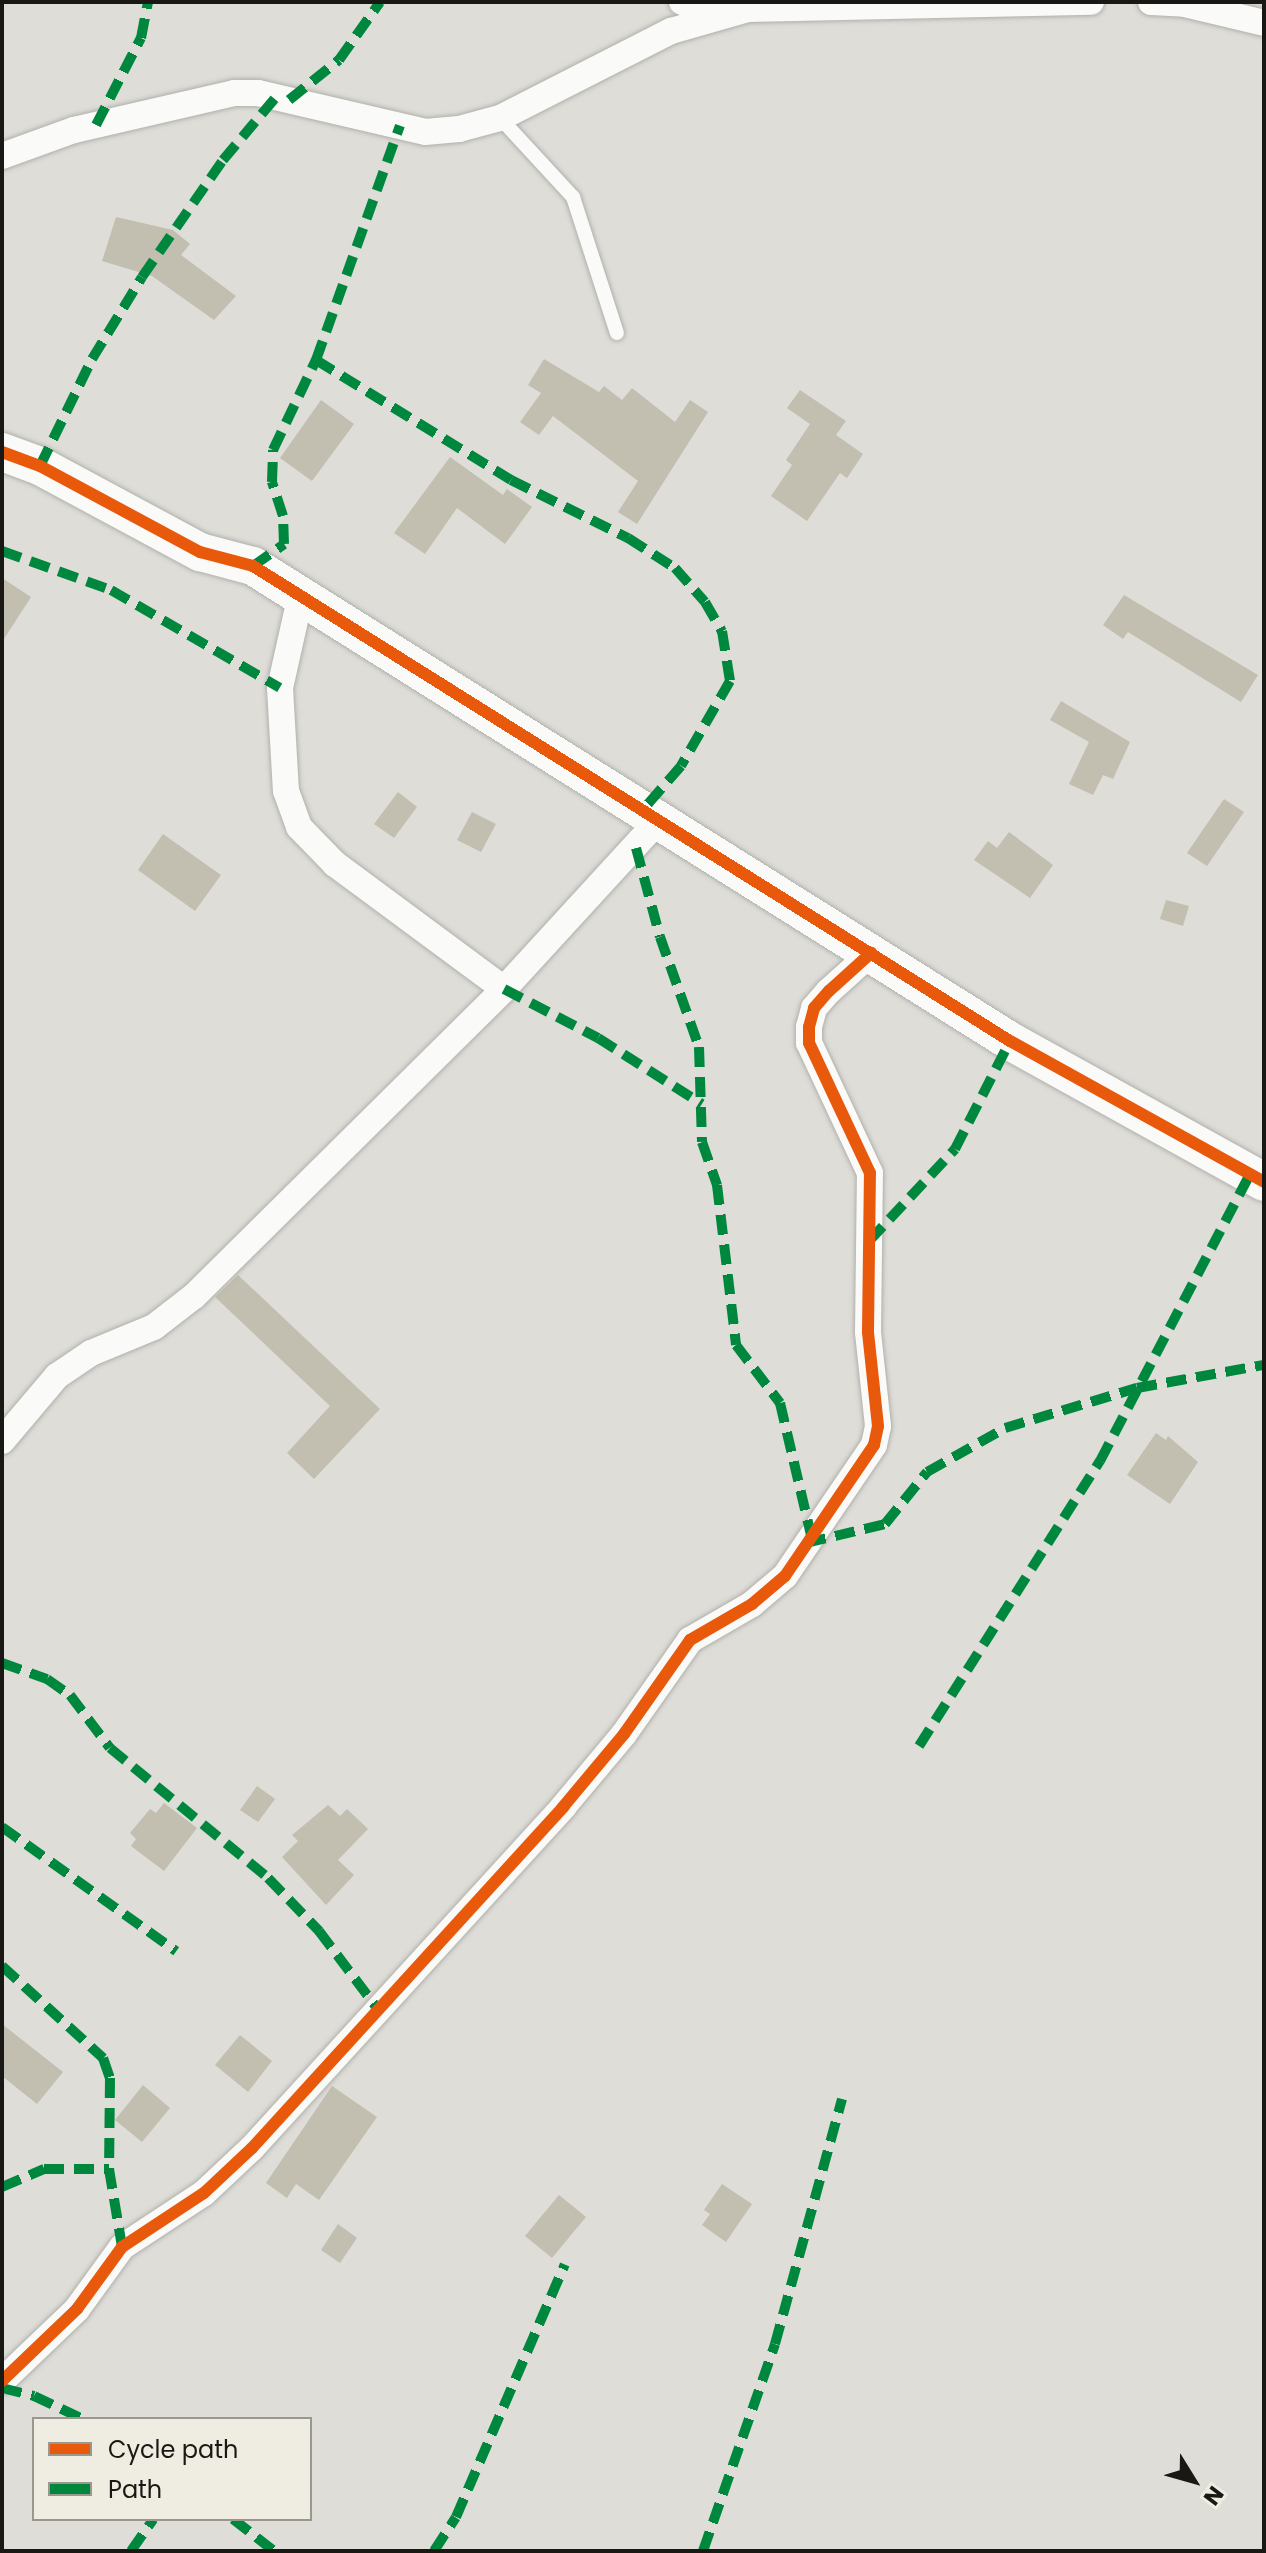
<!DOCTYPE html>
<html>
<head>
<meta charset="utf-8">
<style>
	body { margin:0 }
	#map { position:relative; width:1266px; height:2553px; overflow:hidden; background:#deddd8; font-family:Poppins,sans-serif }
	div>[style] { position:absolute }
	.building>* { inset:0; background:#c2beb0 }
	.roads { filter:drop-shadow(0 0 2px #b1b0ab) drop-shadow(0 0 2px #b1b0ab) }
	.lane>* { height:14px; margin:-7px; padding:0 7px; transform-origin:7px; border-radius:7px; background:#fafaf9 }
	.street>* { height:26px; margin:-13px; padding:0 13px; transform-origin:13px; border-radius:13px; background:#fafaf9 }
	.secondary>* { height:38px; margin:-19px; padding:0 19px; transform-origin:19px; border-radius:19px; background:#fafaf9 }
	.quiet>* { height:10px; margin-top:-5px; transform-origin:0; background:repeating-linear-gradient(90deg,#00873e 0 20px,transparent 0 30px) }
	.cycleway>* { height:12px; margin:-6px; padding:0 6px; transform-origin:6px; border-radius:6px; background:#e8590c }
	span { translate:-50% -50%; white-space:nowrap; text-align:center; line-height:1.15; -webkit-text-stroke:6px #efece1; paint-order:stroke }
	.frame { position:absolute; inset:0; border:4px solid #191814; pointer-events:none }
	.legend { position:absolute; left:32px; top:2417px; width:280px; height:104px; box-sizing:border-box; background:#efece1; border:2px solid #99978f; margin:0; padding:10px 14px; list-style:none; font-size:24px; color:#191814 }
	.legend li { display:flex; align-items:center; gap:16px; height:40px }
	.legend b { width:40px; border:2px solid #99978f }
	.north { position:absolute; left:1154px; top:2441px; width:80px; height:80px; -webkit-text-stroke:6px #efece1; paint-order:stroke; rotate:127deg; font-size:22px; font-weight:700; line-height:32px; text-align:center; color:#191814 }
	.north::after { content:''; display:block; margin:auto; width:28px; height:36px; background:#191814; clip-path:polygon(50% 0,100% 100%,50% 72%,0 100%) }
</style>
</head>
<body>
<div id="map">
	<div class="building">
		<div style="clip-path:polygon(116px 217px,173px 230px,190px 244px,181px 255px,236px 296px,214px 320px,152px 276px,102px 261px)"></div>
		<div style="clip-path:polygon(544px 359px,599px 392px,604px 386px,622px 400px,632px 388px,675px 422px,690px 400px,708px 412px,637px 524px,618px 512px,638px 481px,553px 416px,539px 435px,520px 422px,541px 393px,528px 385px)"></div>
		<div style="clip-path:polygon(800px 390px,846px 421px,836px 435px,863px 454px,847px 478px,840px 473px,807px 521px,771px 496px,792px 465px,786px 460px,810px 424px,787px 408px)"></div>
		<div style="clip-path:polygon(321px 400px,354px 424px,312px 481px,280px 458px)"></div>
		<div style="clip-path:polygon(450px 457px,503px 495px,507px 489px,532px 507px,505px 544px,457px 508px,425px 554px,394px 533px)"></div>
		<div style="clip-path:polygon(2px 578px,31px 597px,2px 642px)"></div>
		<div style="clip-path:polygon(1124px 595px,1258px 675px,1241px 702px,1128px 632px,1123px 639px,1103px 625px)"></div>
		<div style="clip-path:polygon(1061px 701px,1130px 742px,1113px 779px,1103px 775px,1093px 795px,1069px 784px,1089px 742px,1050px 720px)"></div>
		<div style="clip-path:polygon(398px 792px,417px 807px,394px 838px,374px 824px)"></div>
		<div style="clip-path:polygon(1224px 799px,1244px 812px,1207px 866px,1187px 853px)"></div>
		<div style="clip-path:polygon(472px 812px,496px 824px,481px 852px,457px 840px)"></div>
		<div style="clip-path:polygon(1009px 832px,1053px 865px,1030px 898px,974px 860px,988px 841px,997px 848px)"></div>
		<div style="clip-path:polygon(163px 834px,221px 875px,195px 911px,138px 870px)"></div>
		<div style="clip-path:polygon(1166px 900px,1189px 906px,1183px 926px,1160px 919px)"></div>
		<div style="clip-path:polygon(238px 1275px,380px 1409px,314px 1479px,287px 1453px,330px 1406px,215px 1297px)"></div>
		<div style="clip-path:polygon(1156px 1433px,1166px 1440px,1168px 1436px,1198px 1462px,1170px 1504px,1127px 1475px)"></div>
		<div style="clip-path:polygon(257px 1786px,275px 1799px,258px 1822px,240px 1810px)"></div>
		<div style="clip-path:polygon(164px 1803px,197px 1828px,164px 1871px,131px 1846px,136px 1839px,130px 1833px,150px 1809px,156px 1813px)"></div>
		<div style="clip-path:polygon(328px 1805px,340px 1816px,347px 1809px,368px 1829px,338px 1860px,354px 1875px,326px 1905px,282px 1857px,298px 1841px,292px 1835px)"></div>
		<div style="clip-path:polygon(2px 2024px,63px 2072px,37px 2104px,2px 2076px)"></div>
		<div style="clip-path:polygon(240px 2035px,272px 2061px,248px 2092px,215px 2065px)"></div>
		<div style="clip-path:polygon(143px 2085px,170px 2108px,142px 2142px,115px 2120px)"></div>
		<div style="clip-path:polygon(332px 2086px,377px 2117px,319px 2200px,296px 2184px,287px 2198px,266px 2183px)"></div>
		<div style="clip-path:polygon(722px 2184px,752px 2204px,726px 2242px,702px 2225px,710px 2214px,704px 2210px)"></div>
		<div style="clip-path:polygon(559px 2195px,586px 2217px,552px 2258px,525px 2236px)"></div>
		<div style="clip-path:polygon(338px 2224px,357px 2238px,340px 2263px,321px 2250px)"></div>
	</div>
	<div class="roads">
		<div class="lane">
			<div style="left:500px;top:118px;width:108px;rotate:47.3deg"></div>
			<div style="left:573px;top:197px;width:143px;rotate:72.1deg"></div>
		</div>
		<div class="street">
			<div style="left:682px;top:2px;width:37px;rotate:20deg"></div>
			<div style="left:1151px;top:2px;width:34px;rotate:3deg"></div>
			<div style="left:1185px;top:4px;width:81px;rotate:13.5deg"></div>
			<div style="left:2px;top:156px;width:77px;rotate:-19.9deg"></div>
			<div style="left:74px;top:130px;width:164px;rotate:-13deg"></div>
			<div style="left:234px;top:93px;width:24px"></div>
			<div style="left:258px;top:93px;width:171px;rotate:13.1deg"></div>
			<div style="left:425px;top:132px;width:34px;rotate:-5deg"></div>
			<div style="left:459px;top:129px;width:42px;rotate:-15deg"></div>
			<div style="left:500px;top:118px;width:192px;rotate:-27deg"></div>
			<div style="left:671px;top:31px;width:80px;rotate:-15.9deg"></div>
			<div style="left:748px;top:9px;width:343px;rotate:-1.2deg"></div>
			<div style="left:301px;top:594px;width:96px;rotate:102.6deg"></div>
			<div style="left:280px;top:688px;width:103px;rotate:86.7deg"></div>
			<div style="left:286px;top:791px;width:38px;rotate:70deg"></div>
			<div style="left:299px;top:827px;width:52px;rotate:45.8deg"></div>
			<div style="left:335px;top:864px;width:210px;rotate:36.5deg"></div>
			<div style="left:2px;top:1441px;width:85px;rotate:-49.8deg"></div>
			<div style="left:57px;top:1376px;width:41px;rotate:-34.1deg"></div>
			<div style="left:91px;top:1353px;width:68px;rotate:-22.4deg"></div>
			<div style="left:154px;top:1327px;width:51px;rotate:-37.8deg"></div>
			<div style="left:194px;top:1296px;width:436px;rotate:-44.7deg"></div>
			<div style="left:504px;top:989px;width:225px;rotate:-47.5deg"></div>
			<div style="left:2px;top:2381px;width:104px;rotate:-43.8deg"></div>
			<div style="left:77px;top:2309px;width:77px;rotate:-54deg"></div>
			<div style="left:122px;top:2247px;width:98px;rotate:-33.4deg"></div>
			<div style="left:204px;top:2193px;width:66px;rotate:-43.2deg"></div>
			<div style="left:252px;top:2148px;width:462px;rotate:-47.6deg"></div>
			<div style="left:563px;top:1807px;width:95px;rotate:-50.1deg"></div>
			<div style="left:624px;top:1734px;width:115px;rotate:-54.9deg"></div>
			<div style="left:690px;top:1640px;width:72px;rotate:-30.1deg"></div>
			<div style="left:752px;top:1604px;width:43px;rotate:-40.3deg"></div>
			<div style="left:785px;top:1576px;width:158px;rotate:-55.8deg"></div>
			<div style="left:874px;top:1445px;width:19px;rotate:-78deg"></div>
			<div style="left:878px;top:1426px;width:95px;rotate:-96.1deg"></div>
			<div style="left:868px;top:1332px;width:159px;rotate:-89.3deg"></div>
			<div style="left:870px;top:1173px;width:144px;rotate:-115.1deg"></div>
			<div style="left:809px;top:1043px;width:16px;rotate:-90deg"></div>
			<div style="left:809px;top:1027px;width:20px;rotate:-75deg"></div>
			<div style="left:814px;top:1008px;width:23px;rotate:-49deg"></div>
			<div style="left:829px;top:991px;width:57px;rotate:-42.1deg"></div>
		</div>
		<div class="secondary">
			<div style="left:2px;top:452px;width:40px;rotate:20.2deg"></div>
			<div style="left:40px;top:466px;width:182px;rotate:28.3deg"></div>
			<div style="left:200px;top:552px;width:55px;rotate:14.8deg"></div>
			<div style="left:253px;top:566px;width:894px;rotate:32.11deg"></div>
			<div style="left:1010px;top:1041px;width:291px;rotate:29deg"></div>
		</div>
	</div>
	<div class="quiet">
		<div style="left:289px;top:100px;width:64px;rotate:-38.7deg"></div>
		<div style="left:339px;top:60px;width:71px;rotate:-54.7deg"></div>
		<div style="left:96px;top:125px;width:98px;rotate:-62.7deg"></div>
		<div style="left:141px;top:38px;width:37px;rotate:-79deg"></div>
		<div style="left:316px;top:360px;width:229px;rotate:31.6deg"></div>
		<div style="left:511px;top:480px;width:131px;rotate:26.4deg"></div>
		<div style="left:628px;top:538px;width:56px;rotate:32.6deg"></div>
		<div style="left:675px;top:568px;width:45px;rotate:48.6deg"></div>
		<div style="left:705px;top:602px;width:34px;rotate:60deg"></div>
		<div style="left:722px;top:631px;width:51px;rotate:80.9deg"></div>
		<div style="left:730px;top:681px;width:98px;rotate:120deg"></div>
		<div style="left:681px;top:766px;width:62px;rotate:131.1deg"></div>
		<div style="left:40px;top:466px;width:119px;rotate:-64.1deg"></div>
		<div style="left:92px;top:359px;width:96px;rotate:-58.6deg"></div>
		<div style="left:142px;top:277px;width:142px;rotate:-55.3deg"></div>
		<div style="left:223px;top:160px;width:82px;rotate:-49.9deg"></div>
		<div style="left:2px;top:551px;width:116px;rotate:19.7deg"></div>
		<div style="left:111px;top:590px;width:195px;rotate:30.1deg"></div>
		<div style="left:253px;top:566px;width:38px;rotate:-35deg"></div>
		<div style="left:284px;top:544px;width:28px;rotate:-92deg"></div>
		<div style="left:283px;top:516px;width:36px;rotate:-108deg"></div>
		<div style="left:272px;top:482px;width:32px;rotate:-88deg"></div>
		<div style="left:273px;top:450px;width:100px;rotate:-64.5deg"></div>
		<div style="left:316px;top:360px;width:249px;rotate:-70.3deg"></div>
		<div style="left:636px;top:848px;width:92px;rotate:74.9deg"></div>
		<div style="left:660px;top:937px;width:117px;rotate:70.5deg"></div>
		<div style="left:699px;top:1047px;width:95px;rotate:88.2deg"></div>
		<div style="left:702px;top:1142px;width:46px;rotate:70.8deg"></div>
		<div style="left:717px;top:1185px;width:161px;rotate:83.2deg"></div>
		<div style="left:736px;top:1345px;width:73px;rotate:52.8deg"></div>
		<div style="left:780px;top:1403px;width:136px;rotate:76.8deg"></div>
		<div style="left:504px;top:989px;width:106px;rotate:27.5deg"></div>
		<div style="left:598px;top:1038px;width:123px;rotate:32.4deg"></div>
		<div style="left:869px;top:1241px;width:126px;rotate:-46.9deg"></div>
		<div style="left:955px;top:1149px;width:121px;rotate:-63deg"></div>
		<div style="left:806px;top:1543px;width:81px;rotate:-13.5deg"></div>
		<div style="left:885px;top:1524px;width:67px;rotate:-51.1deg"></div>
		<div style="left:927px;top:1472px;width:90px;rotate:-29.4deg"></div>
		<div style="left:1005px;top:1428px;width:138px;rotate:-16.9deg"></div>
		<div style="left:1137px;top:1388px;width:129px;rotate:-10.3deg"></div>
		<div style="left:2px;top:1663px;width:48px;rotate:19.6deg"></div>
		<div style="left:47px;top:1679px;width:28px;rotate:35deg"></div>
		<div style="left:70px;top:1695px;width:66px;rotate:53deg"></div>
		<div style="left:110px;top:1748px;width:205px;rotate:39.4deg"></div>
		<div style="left:268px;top:1878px;width:74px;rotate:46.1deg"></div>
		<div style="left:319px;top:1931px;width:96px;rotate:53deg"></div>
		<div style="left:919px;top:1746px;width:338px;rotate:-57.6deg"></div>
		<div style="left:1100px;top:1461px;width:324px;rotate:-62.4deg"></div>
		<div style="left:2px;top:1827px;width:214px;rotate:35.5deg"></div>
		<div style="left:2px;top:1966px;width:137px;rotate:42.3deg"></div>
		<div style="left:103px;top:2058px;width:21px;rotate:71deg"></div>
		<div style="left:110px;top:2078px;width:91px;rotate:90.6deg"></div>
		<div style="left:109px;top:2169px;width:79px;rotate:80.5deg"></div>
		<div style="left:2px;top:2187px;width:46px;rotate:-23.2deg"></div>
		<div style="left:44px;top:2169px;width:65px"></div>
		<div style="left:2px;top:2388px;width:33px;rotate:14deg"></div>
		<div style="left:34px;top:2396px;width:54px;rotate:25.1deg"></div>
		<div style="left:233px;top:2519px;width:52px;rotate:38deg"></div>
		<div style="left:131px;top:2551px;width:39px;rotate:-55deg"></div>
		<div style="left:434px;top:2551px;width:40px;rotate:-57.1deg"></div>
		<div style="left:456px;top:2517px;width:275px;rotate:-66.7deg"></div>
		<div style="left:703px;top:2551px;width:219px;rotate:-70.8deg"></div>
		<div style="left:775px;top:2344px;width:254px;rotate:-74.7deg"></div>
	</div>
	<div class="cycleway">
		<div style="left:2px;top:452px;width:40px;rotate:20.2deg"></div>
		<div style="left:40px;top:466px;width:182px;rotate:28.3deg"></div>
		<div style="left:200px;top:552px;width:55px;rotate:14.8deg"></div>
		<div style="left:253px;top:566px;width:894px;rotate:32.11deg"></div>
		<div style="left:1010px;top:1041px;width:291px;rotate:29deg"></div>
		<div style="left:2px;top:2381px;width:104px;rotate:-43.8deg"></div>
		<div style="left:77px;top:2309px;width:77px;rotate:-54deg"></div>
		<div style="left:122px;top:2247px;width:98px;rotate:-33.4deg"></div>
		<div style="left:204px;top:2193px;width:66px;rotate:-43.2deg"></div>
		<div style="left:252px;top:2148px;width:462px;rotate:-47.6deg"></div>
		<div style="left:563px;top:1807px;width:95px;rotate:-50.1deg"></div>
		<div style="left:624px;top:1734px;width:115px;rotate:-54.9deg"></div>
		<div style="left:690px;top:1640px;width:72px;rotate:-30.1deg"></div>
		<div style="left:752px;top:1604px;width:43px;rotate:-40.3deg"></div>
		<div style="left:785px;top:1576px;width:158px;rotate:-55.8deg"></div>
		<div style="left:874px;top:1445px;width:19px;rotate:-78deg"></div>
		<div style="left:878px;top:1426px;width:95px;rotate:-96.1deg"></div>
		<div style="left:868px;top:1332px;width:159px;rotate:-89.3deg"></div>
		<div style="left:870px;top:1173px;width:144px;rotate:-115.1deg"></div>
		<div style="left:809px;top:1043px;width:16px;rotate:-90deg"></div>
		<div style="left:809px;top:1027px;width:20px;rotate:-75deg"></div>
		<div style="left:814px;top:1008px;width:23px;rotate:-49deg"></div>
		<div style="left:829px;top:991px;width:57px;rotate:-42.1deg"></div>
	</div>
	<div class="frame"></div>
	<ul class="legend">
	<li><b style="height:10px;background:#e8590c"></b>Cycle path</li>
	<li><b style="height:10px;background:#00873e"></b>Path</li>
	</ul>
	<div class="north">N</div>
</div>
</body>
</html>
